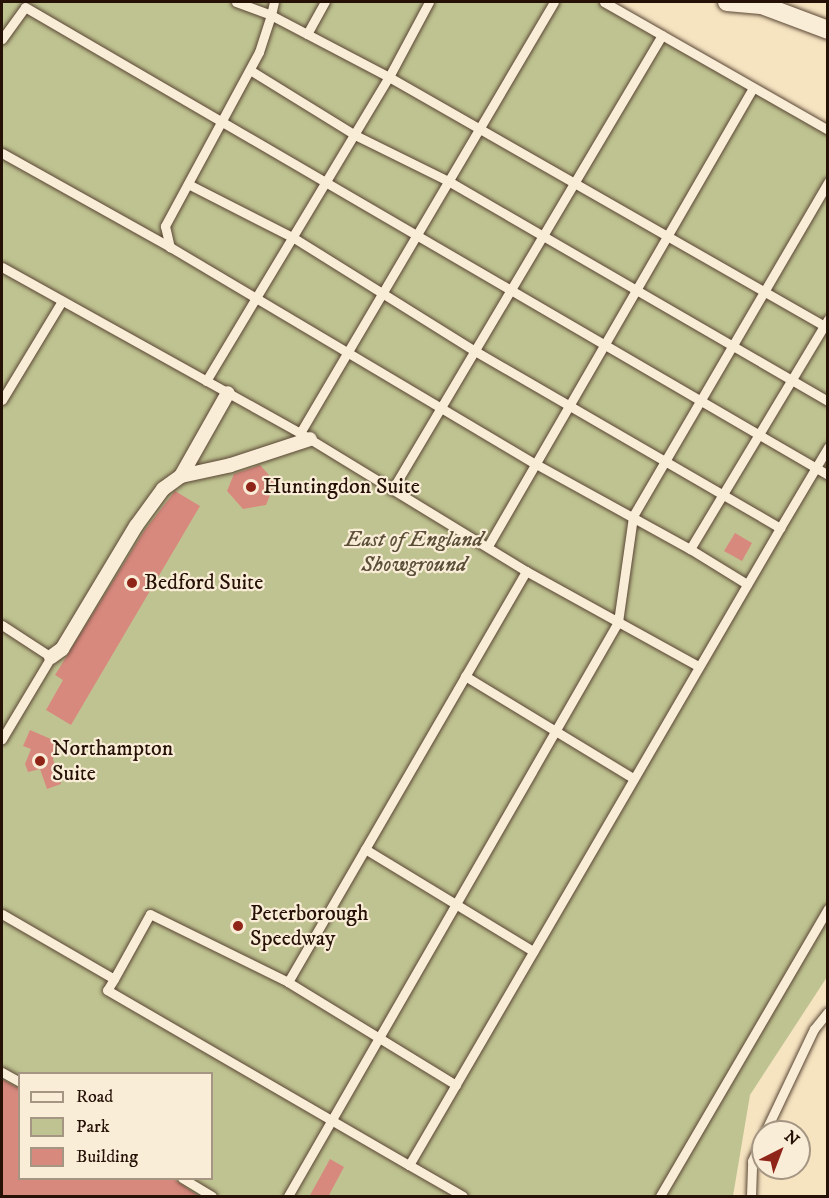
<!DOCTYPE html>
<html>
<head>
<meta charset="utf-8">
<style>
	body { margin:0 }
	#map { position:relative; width:829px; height:1198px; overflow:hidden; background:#f6e4c1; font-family:"IM FELL DW Pica",serif }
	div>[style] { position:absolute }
	.green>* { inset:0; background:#bfc391 }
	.building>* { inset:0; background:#d8897e }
	.roads { filter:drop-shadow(0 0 2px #5a4635) drop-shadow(0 0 2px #5a4635) }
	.service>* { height:9px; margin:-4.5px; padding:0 4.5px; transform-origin:4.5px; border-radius:4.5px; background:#f9edd7 }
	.pedestrian>* { height:14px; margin:-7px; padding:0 7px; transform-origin:7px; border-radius:7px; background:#f9edd7 }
	.minor>* { height:18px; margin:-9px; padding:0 9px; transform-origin:9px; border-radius:9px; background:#f9edd7 }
	.dots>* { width:16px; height:16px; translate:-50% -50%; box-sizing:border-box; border:3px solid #f9edd7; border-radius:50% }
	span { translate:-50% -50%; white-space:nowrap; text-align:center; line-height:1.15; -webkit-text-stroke:4.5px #f9edd7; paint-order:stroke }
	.poi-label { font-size:22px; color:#261106 }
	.left { translate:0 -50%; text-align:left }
	.park-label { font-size:22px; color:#5c4f37; font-style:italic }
	.frame { position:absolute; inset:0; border:3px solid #261106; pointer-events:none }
	.legend { position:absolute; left:18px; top:1072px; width:195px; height:108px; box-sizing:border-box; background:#f9edd7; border:2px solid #a59583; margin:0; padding:8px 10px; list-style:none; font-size:18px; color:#261106 }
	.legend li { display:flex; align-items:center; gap:12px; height:30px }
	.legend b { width:30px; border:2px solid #a59583 }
	.north { position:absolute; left:751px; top:1120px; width:60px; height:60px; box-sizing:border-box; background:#f9edd7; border:2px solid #a59583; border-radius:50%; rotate:42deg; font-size:16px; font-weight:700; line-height:24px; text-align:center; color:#261106 }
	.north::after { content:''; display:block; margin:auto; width:21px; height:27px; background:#8f2418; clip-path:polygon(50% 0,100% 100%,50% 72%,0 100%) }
</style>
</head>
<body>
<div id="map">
	<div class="green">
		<div style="clip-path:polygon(evenodd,2px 2px,614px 2px,753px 88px,827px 126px,827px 977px,750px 1095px,733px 1196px,2px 1196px,2px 2px,20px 1074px,212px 1074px,212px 1178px,20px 1178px,20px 1074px)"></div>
	</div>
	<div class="building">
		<div style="clip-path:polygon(260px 465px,275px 482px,266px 505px,243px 509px,227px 491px,234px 474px)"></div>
		<div style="clip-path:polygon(175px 491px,200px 506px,71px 725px,46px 710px,63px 680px,55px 675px,144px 531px)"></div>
		<div style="clip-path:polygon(735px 533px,752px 543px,742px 561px,724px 551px)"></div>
		<div style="clip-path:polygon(30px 730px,60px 743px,53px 759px,61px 784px,47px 789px,40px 769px,28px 772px,25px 764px,31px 749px,23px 746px)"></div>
		<div style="clip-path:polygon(2px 1079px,20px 1089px,20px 1179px,174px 1179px,200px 1197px,2px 1197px)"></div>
		<div style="clip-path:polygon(330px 1159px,344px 1167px,328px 1197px,309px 1197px)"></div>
	</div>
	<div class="roads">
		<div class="service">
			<div style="left:236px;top:2px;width:37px;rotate:20deg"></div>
			<div style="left:271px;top:15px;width:39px;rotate:108deg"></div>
			<div style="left:259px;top:52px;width:198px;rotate:118.4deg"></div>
			<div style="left:165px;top:226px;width:22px;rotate:77deg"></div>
			<div style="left:170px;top:247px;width:425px;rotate:30.7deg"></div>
			<div style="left:536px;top:464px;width:176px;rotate:28.9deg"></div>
			<div style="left:690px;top:549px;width:268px;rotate:-59deg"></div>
			<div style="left:429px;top:2px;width:85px;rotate:118.1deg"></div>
			<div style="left:389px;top:77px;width:506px;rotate:29.76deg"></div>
			<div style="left:604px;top:2px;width:258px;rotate:29.7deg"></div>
			<div style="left:307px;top:34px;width:37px;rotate:-61deg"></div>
			<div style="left:2px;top:39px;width:39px;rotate:-54deg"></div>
			<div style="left:25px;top:7px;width:929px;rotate:30.23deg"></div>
			<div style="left:250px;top:70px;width:126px;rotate:31.7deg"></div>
			<div style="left:357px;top:136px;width:104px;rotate:26.3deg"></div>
			<div style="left:450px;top:182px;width:437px;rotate:30.1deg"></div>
			<div style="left:2px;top:153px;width:193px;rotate:29.2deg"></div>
			<div style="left:188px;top:184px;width:119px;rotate:27deg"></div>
			<div style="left:294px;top:238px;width:213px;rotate:32deg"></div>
			<div style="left:475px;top:351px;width:353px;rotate:30.1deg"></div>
			<div style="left:780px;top:528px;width:94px;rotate:-59.3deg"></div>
			<div style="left:2px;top:267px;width:341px;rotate:29.1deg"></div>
			<div style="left:300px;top:433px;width:265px;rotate:31.4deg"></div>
			<div style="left:526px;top:571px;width:196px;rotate:28.9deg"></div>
			<div style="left:206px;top:381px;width:355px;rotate:-59deg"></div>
			<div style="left:389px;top:77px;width:133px;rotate:-152.3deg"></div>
			<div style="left:271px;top:15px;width:13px;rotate:-77deg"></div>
			<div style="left:2px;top:400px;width:116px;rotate:-58.8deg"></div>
			<div style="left:300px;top:433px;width:500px;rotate:-59.49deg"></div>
			<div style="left:392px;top:490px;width:529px;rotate:-59.31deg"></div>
			<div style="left:488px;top:546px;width:529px;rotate:-59.95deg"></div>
			<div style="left:690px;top:549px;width:67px;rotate:31.6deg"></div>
			<div style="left:2px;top:625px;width:59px;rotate:33.1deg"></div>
			<div style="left:51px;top:657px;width:96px;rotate:120.9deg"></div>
			<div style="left:465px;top:676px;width:197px;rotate:31.3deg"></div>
			<div style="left:365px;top:849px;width:197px;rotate:31.3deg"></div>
			<div style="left:2px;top:914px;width:129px;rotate:30.1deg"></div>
			<div style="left:114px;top:979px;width:74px;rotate:-61deg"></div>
			<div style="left:150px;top:914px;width:154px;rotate:26.2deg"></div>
			<div style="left:114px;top:979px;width:13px;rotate:122deg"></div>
			<div style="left:107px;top:990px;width:349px;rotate:30.1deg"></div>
			<div style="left:409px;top:1165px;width:737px;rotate:-59.78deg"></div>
			<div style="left:2px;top:1072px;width:21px;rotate:29deg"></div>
			<div style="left:456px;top:1085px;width:197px;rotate:-148.5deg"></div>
			<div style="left:288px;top:982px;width:475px;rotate:-59.9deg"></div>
			<div style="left:765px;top:1132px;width:114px;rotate:-64.6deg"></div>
			<div style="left:814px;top:1029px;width:22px;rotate:-51deg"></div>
			<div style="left:409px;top:1165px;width:62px;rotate:29.9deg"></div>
			<div style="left:182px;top:1178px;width:35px;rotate:31deg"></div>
			<div style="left:288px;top:1196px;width:662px;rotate:-60.1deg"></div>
			<div style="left:618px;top:622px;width:107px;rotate:-81.9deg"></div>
			<div style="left:633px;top:516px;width:387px;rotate:-59.7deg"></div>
			<div style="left:660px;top:1196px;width:333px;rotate:-59.7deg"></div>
			<div style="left:751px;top:1196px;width:35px;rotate:-88deg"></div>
			<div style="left:752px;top:1161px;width:26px;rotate:-65deg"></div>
		</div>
		<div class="pedestrian">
			<div style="left:181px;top:476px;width:95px;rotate:-60.5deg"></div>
			<div style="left:51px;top:657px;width:14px;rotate:-36deg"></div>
			<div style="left:62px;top:649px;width:144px;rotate:-59deg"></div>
			<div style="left:136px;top:526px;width:46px;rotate:-53.9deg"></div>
			<div style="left:163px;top:489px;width:22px;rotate:-36deg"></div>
			<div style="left:181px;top:476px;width:51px;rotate:-12.4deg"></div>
			<div style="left:231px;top:465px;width:83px;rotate:-18.2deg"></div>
		</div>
		<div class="minor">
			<div style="left:727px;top:2px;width:34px;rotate:5deg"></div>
			<div style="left:754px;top:2px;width:79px;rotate:20.7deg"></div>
		</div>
	</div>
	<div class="dots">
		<div style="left:251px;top:487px;background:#8f2418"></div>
		<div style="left:132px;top:583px;background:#8f2418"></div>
		<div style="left:40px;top:761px;background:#8f2418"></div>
		<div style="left:238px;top:926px;background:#8f2418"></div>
	</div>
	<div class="poi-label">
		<span class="left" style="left:263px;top:487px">Huntingdon Suite</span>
		<span class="left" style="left:144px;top:583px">Bedford Suite</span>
		<span class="left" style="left:52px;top:761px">Northampton<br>Suite</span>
		<span class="left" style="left:250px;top:926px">Peterborough<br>Speedway</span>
	</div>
	<div class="park-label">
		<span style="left:414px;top:552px">East of England<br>Showground</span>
	</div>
	<div class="frame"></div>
	<ul class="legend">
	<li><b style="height:8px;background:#f9edd7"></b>Road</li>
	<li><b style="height:16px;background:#bfc391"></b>Park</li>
	<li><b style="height:16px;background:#d8897e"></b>Building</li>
	</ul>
	<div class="north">N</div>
</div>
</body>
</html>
